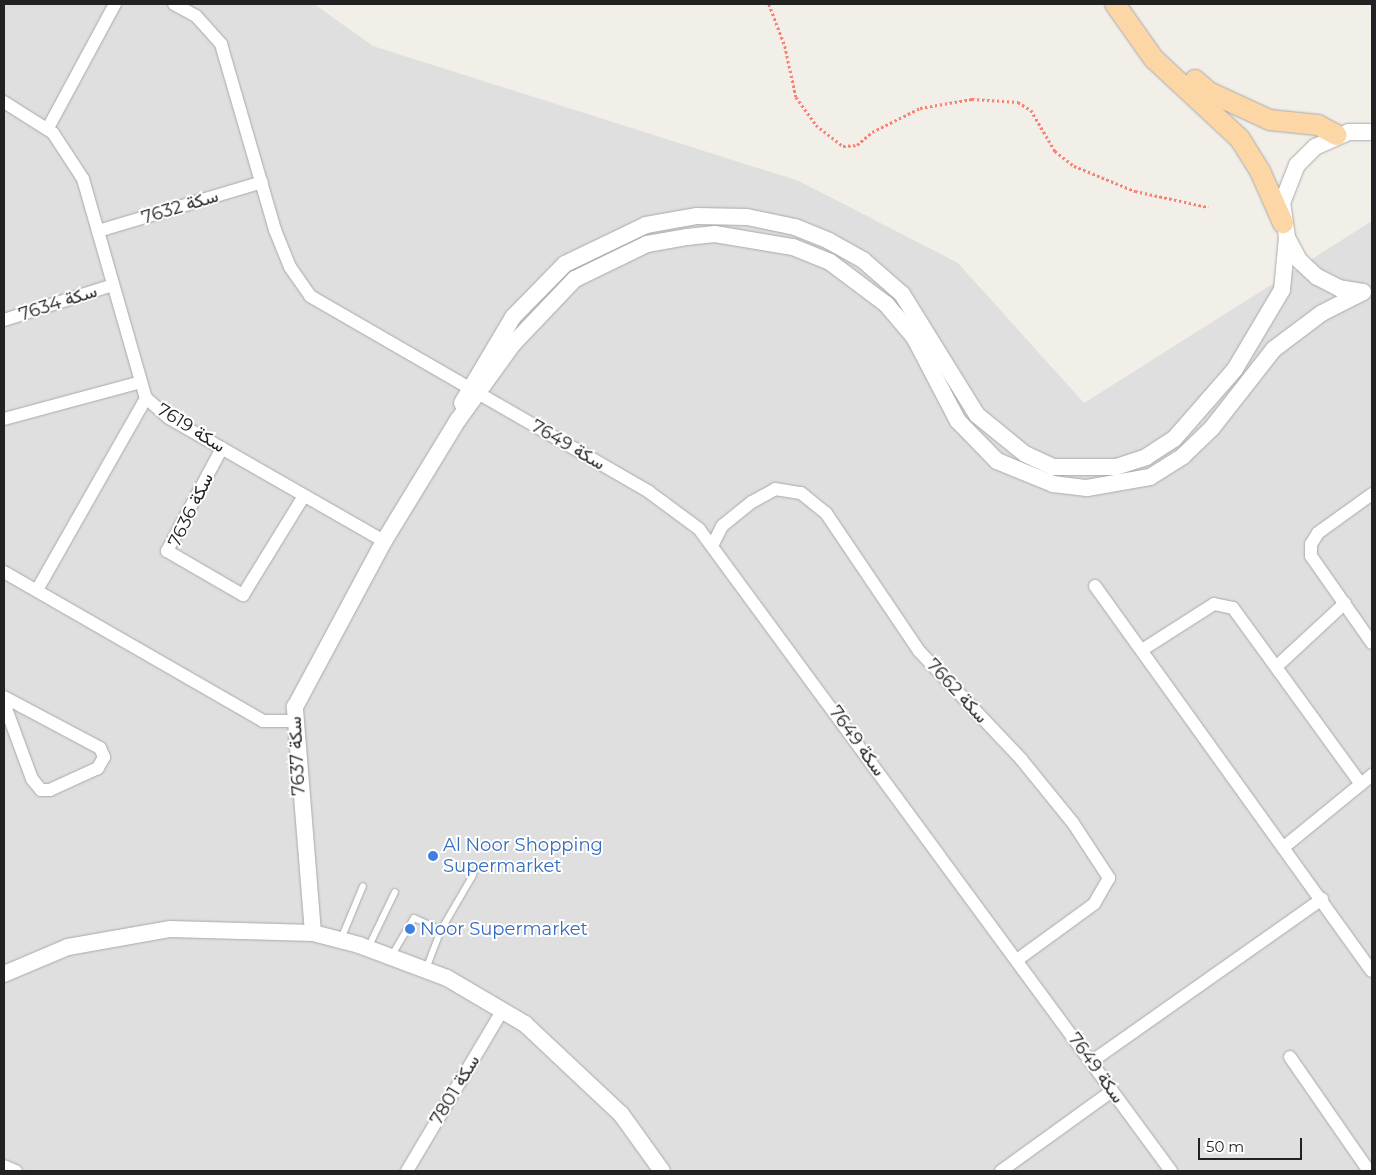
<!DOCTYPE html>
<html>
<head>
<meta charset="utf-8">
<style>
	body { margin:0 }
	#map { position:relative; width:1376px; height:1175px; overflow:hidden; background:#f2efe9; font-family:Montserrat,Vazirmatn,sans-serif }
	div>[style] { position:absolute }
	.residential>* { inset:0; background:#e0dfdf }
	.path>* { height:2.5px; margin-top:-1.25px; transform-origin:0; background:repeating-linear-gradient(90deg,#fa8072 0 2.5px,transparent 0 5px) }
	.roads { filter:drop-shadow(0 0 1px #a9a9a9) drop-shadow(0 0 1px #a9a9a9) }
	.service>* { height:6px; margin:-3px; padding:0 3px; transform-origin:3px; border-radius:3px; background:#fff }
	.minor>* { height:12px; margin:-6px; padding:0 6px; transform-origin:6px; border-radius:6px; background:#fff }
	.tertiary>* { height:16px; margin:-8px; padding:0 8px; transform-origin:8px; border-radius:8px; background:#fff }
	.primary>* { height:20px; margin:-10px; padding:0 10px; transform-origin:10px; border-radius:10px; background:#fcd6a4 }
	.dots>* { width:14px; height:14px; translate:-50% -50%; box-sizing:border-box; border:2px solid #fff; border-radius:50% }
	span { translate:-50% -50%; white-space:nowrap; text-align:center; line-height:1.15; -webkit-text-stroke:4px #fff; paint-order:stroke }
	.street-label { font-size:18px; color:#222 }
	.shop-label { font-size:18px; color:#366cbe }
	.left { translate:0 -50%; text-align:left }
	.frame { position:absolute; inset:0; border:5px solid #222; pointer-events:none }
	.scale { position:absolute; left:1198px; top:1138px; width:104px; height:22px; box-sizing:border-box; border:2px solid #222; border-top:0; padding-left:6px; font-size:15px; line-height:18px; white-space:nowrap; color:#222; -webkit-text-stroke:4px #fff; paint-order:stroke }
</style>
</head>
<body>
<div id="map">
	<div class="residential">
		<div style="clip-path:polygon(4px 4px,314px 4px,373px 46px,799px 181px,958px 263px,1084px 403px,1372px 221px,1372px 1171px,4px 1171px)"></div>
	</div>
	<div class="path">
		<div style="left:769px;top:4px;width:45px;rotate:69.1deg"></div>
		<div style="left:785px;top:46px;width:52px;rotate:77.8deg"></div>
		<div style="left:796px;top:97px;width:34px;rotate:54deg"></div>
		<div style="left:816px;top:125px;width:34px;rotate:38deg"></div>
		<div style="left:843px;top:146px;width:14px;rotate:-4deg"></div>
		<div style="left:857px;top:145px;width:20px;rotate:-41deg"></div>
		<div style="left:872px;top:132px;width:54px;rotate:-26.6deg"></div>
		<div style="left:920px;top:108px;width:53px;rotate:-9.8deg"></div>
		<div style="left:972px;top:99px;width:46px;rotate:3.7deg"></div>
		<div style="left:1018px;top:102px;width:15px;rotate:32deg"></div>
		<div style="left:1031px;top:110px;width:48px;rotate:59.7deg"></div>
		<div style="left:1055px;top:151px;width:24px;rotate:38deg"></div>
		<div style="left:1074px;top:166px;width:66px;rotate:22.3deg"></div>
		<div style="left:1135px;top:191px;width:75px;rotate:12.4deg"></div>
	</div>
	<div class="roads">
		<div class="service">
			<div style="left:341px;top:939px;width:57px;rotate:-67.5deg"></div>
			<div style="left:368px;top:948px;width:62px;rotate:-64.3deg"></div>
			<div style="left:392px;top:955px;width:43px;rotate:-59.3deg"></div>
			<div style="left:414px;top:918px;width:30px;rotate:24deg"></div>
			<div style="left:441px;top:930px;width:64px;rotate:-59.8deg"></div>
			<div style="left:426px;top:969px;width:42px;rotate:-69deg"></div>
		</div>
		<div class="minor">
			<div style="left:174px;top:4px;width:25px;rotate:29deg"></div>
			<div style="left:196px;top:16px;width:38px;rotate:48deg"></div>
			<div style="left:221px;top:44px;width:194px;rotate:73.8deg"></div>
			<div style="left:275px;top:230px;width:40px;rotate:68deg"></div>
			<div style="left:290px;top:267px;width:35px;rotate:55deg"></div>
			<div style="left:310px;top:296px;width:392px;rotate:30deg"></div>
			<div style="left:649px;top:492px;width:62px;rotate:36.5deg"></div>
			<div style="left:699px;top:529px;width:797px;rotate:53.68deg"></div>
			<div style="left:4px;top:102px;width:58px;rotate:32.3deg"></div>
			<div style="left:53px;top:133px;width:55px;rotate:56.9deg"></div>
			<div style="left:83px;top:179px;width:228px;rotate:74deg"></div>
			<div style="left:146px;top:398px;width:30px;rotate:41deg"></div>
			<div style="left:169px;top:418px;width:248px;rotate:29.8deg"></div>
			<div style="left:48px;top:128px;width:141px;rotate:-61.6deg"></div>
			<div style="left:98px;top:231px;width:171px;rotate:-16.6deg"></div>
			<div style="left:4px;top:320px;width:114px;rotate:-17.8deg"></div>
			<div style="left:4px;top:419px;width:142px;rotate:-15.1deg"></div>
			<div style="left:222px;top:448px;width:117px;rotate:118.1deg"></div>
			<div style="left:167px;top:551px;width:88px;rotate:30.1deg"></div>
			<div style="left:243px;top:595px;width:116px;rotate:-58.4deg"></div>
			<div style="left:1372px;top:494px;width:67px;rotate:144.2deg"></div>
			<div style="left:1318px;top:533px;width:13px;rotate:122deg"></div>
			<div style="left:1311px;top:544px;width:12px;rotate:90deg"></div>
			<div style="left:1311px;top:556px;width:106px;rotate:55deg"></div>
			<div style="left:712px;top:546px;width:22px;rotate:-63deg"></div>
			<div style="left:722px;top:526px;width:38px;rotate:-39deg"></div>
			<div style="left:752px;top:502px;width:26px;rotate:-29deg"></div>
			<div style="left:775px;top:489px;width:26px;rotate:9deg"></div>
			<div style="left:801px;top:493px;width:32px;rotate:39deg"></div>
			<div style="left:826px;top:513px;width:166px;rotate:56deg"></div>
			<div style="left:919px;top:651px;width:149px;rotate:46.6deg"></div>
			<div style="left:1021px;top:759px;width:82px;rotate:50.9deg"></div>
			<div style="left:1073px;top:823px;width:66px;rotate:56.8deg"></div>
			<div style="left:1109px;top:878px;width:30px;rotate:120deg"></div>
			<div style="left:1094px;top:904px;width:95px;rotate:144deg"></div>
			<div style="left:4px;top:572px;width:299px;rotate:29.9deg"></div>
			<div style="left:263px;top:721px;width:30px"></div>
			<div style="left:1095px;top:586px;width:474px;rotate:54.3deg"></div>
			<div style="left:37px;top:590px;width:221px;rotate:-60.4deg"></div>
			<div style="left:1142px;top:650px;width:85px;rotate:-32.6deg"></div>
			<div style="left:1214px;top:604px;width:19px;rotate:12deg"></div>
			<div style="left:1233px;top:608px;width:218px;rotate:54deg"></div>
			<div style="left:1276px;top:667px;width:94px;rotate:-42.8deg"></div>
			<div style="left:4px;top:697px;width:109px;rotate:28deg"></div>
			<div style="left:100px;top:748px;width:10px;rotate:66deg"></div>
			<div style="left:104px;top:757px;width:13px;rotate:119deg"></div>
			<div style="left:98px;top:768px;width:53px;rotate:155.4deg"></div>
			<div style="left:50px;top:790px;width:9px;rotate:180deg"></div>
			<div style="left:41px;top:790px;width:14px;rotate:-129deg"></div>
			<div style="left:32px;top:779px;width:81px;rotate:-110.2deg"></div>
			<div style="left:1284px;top:847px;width:114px;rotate:-39.3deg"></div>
			<div style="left:1290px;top:1057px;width:139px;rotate:55.3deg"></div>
			<div style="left:1091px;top:1062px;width:283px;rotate:-35.2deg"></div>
			<div style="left:4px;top:1166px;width:13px;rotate:23deg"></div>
			<div style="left:407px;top:1171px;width:188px;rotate:-59.3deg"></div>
			<div style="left:1001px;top:1171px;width:137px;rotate:-35.8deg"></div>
		</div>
		<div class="tertiary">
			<div style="left:1363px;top:292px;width:24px;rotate:-171deg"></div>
			<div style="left:1339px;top:288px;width:25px;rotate:-153deg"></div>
			<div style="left:1317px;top:277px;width:25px;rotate:-137deg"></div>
			<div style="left:1299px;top:260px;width:26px;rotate:-118deg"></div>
			<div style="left:1287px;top:237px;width:34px;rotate:-98deg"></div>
			<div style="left:1282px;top:203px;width:41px;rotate:-68.5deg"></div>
			<div style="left:1297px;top:165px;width:25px;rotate:-45deg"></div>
			<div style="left:1315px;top:147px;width:37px;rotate:-24deg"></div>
			<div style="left:1349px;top:132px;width:23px"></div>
			<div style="left:462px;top:403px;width:100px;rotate:-59.3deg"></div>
			<div style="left:513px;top:317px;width:74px;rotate:-45.5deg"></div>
			<div style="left:565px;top:264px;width:90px;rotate:-25.7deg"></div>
			<div style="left:646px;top:225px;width:52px;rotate:-10deg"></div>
			<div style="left:697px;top:216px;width:50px;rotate:1.1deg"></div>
			<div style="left:747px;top:217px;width:49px;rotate:11.8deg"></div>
			<div style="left:795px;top:227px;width:37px;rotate:22deg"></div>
			<div style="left:829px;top:241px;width:39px;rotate:29deg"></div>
			<div style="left:863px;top:260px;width:52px;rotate:41.1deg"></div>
			<div style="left:902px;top:294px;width:142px;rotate:58.2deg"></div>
			<div style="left:977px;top:415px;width:62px;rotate:39.1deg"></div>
			<div style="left:1025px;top:454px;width:31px;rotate:25deg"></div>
			<div style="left:1053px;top:467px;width:63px"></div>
			<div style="left:1116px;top:467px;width:32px;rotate:-18deg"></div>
			<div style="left:1146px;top:457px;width:33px;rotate:-33deg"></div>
			<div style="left:1174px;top:439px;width:93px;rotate:-48.9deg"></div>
			<div style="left:1235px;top:369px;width:92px;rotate:-59.3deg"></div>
			<div style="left:1282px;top:290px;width:53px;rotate:-84.6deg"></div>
			<div style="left:313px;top:933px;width:227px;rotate:-94.6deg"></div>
			<div style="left:295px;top:707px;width:188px;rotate:-61.8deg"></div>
			<div style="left:384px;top:541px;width:142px;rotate:-58.6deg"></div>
			<div style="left:458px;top:420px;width:94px;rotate:-54.1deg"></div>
			<div style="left:513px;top:344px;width:90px;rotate:-46.4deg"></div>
			<div style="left:575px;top:279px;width:80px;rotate:-25.9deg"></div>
			<div style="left:647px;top:244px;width:41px;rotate:-9.9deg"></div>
			<div style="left:687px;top:237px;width:28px;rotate:-6deg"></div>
			<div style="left:715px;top:234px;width:79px;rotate:9.5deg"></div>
			<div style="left:793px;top:247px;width:40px;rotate:22deg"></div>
			<div style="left:830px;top:262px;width:70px;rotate:36.9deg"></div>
			<div style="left:886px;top:304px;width:43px;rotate:49.7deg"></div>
			<div style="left:914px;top:337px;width:95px;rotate:62.4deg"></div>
			<div style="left:958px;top:421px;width:56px;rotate:45.7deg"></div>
			<div style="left:997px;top:461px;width:61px;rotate:22.3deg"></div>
			<div style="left:1053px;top:484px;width:34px;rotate:7deg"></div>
			<div style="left:1087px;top:488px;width:64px;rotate:-9.9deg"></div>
			<div style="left:1150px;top:477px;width:39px;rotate:-32deg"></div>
			<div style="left:1183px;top:456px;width:40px;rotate:-44deg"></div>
			<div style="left:1212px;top:428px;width:100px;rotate:-51.9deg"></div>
			<div style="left:1274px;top:349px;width:60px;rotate:-36.9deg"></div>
			<div style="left:1322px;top:313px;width:46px;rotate:-27.1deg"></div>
			<div style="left:4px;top:974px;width:69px;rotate:-22.9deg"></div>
			<div style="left:68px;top:947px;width:104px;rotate:-10deg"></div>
			<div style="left:170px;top:929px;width:143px;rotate:1.6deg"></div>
			<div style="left:313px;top:933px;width:48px;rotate:14.6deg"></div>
			<div style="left:359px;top:945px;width:94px;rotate:20.6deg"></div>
			<div style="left:447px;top:978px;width:91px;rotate:30.5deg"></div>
			<div style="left:525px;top:1024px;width:132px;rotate:43.2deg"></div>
			<div style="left:621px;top:1114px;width:70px;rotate:54.3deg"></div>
		</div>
		<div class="primary">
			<div style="left:1115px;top:4px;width:67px;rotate:54.7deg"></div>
			<div style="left:1154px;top:59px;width:117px;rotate:42.9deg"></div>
			<div style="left:1240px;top:139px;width:38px;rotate:58deg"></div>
			<div style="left:1260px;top:171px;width:57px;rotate:66.1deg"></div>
			<div style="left:1195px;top:80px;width:18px;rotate:41deg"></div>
			<div style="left:1209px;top:92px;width:67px;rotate:24.7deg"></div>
			<div style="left:1270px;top:120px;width:48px;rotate:5.9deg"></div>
			<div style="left:1318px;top:125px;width:21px;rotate:28deg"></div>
		</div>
	</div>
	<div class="dots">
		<div style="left:433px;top:856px;background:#3f7fe0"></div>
		<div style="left:410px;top:929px;background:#3f7fe0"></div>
	</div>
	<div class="street-label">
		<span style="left:180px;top:207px;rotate:-17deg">سكة 7632</span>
		<span style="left:58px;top:303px;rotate:-18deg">سكة 7634</span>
		<span style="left:191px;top:428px;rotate:32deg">سكة 7619</span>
		<span style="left:568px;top:445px;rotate:30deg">سكة 7649</span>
		<span style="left:191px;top:510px;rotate:-64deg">سكة 7636</span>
		<span style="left:957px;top:691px;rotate:47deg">سكة 7662</span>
		<span style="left:857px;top:741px;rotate:54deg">سكة 7649</span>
		<span style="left:297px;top:756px;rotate:-93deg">سكة 7637</span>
		<span style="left:1096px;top:1068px;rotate:54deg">سكة 7649</span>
		<span style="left:455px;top:1090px;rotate:-59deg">سكة 7801</span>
	</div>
	<div class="shop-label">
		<span class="left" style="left:443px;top:856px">Al Noor Shopping<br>Supermarket</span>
		<span class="left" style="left:420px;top:929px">Noor Supermarket</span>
	</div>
	<div class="frame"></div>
	<div class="scale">50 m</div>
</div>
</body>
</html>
